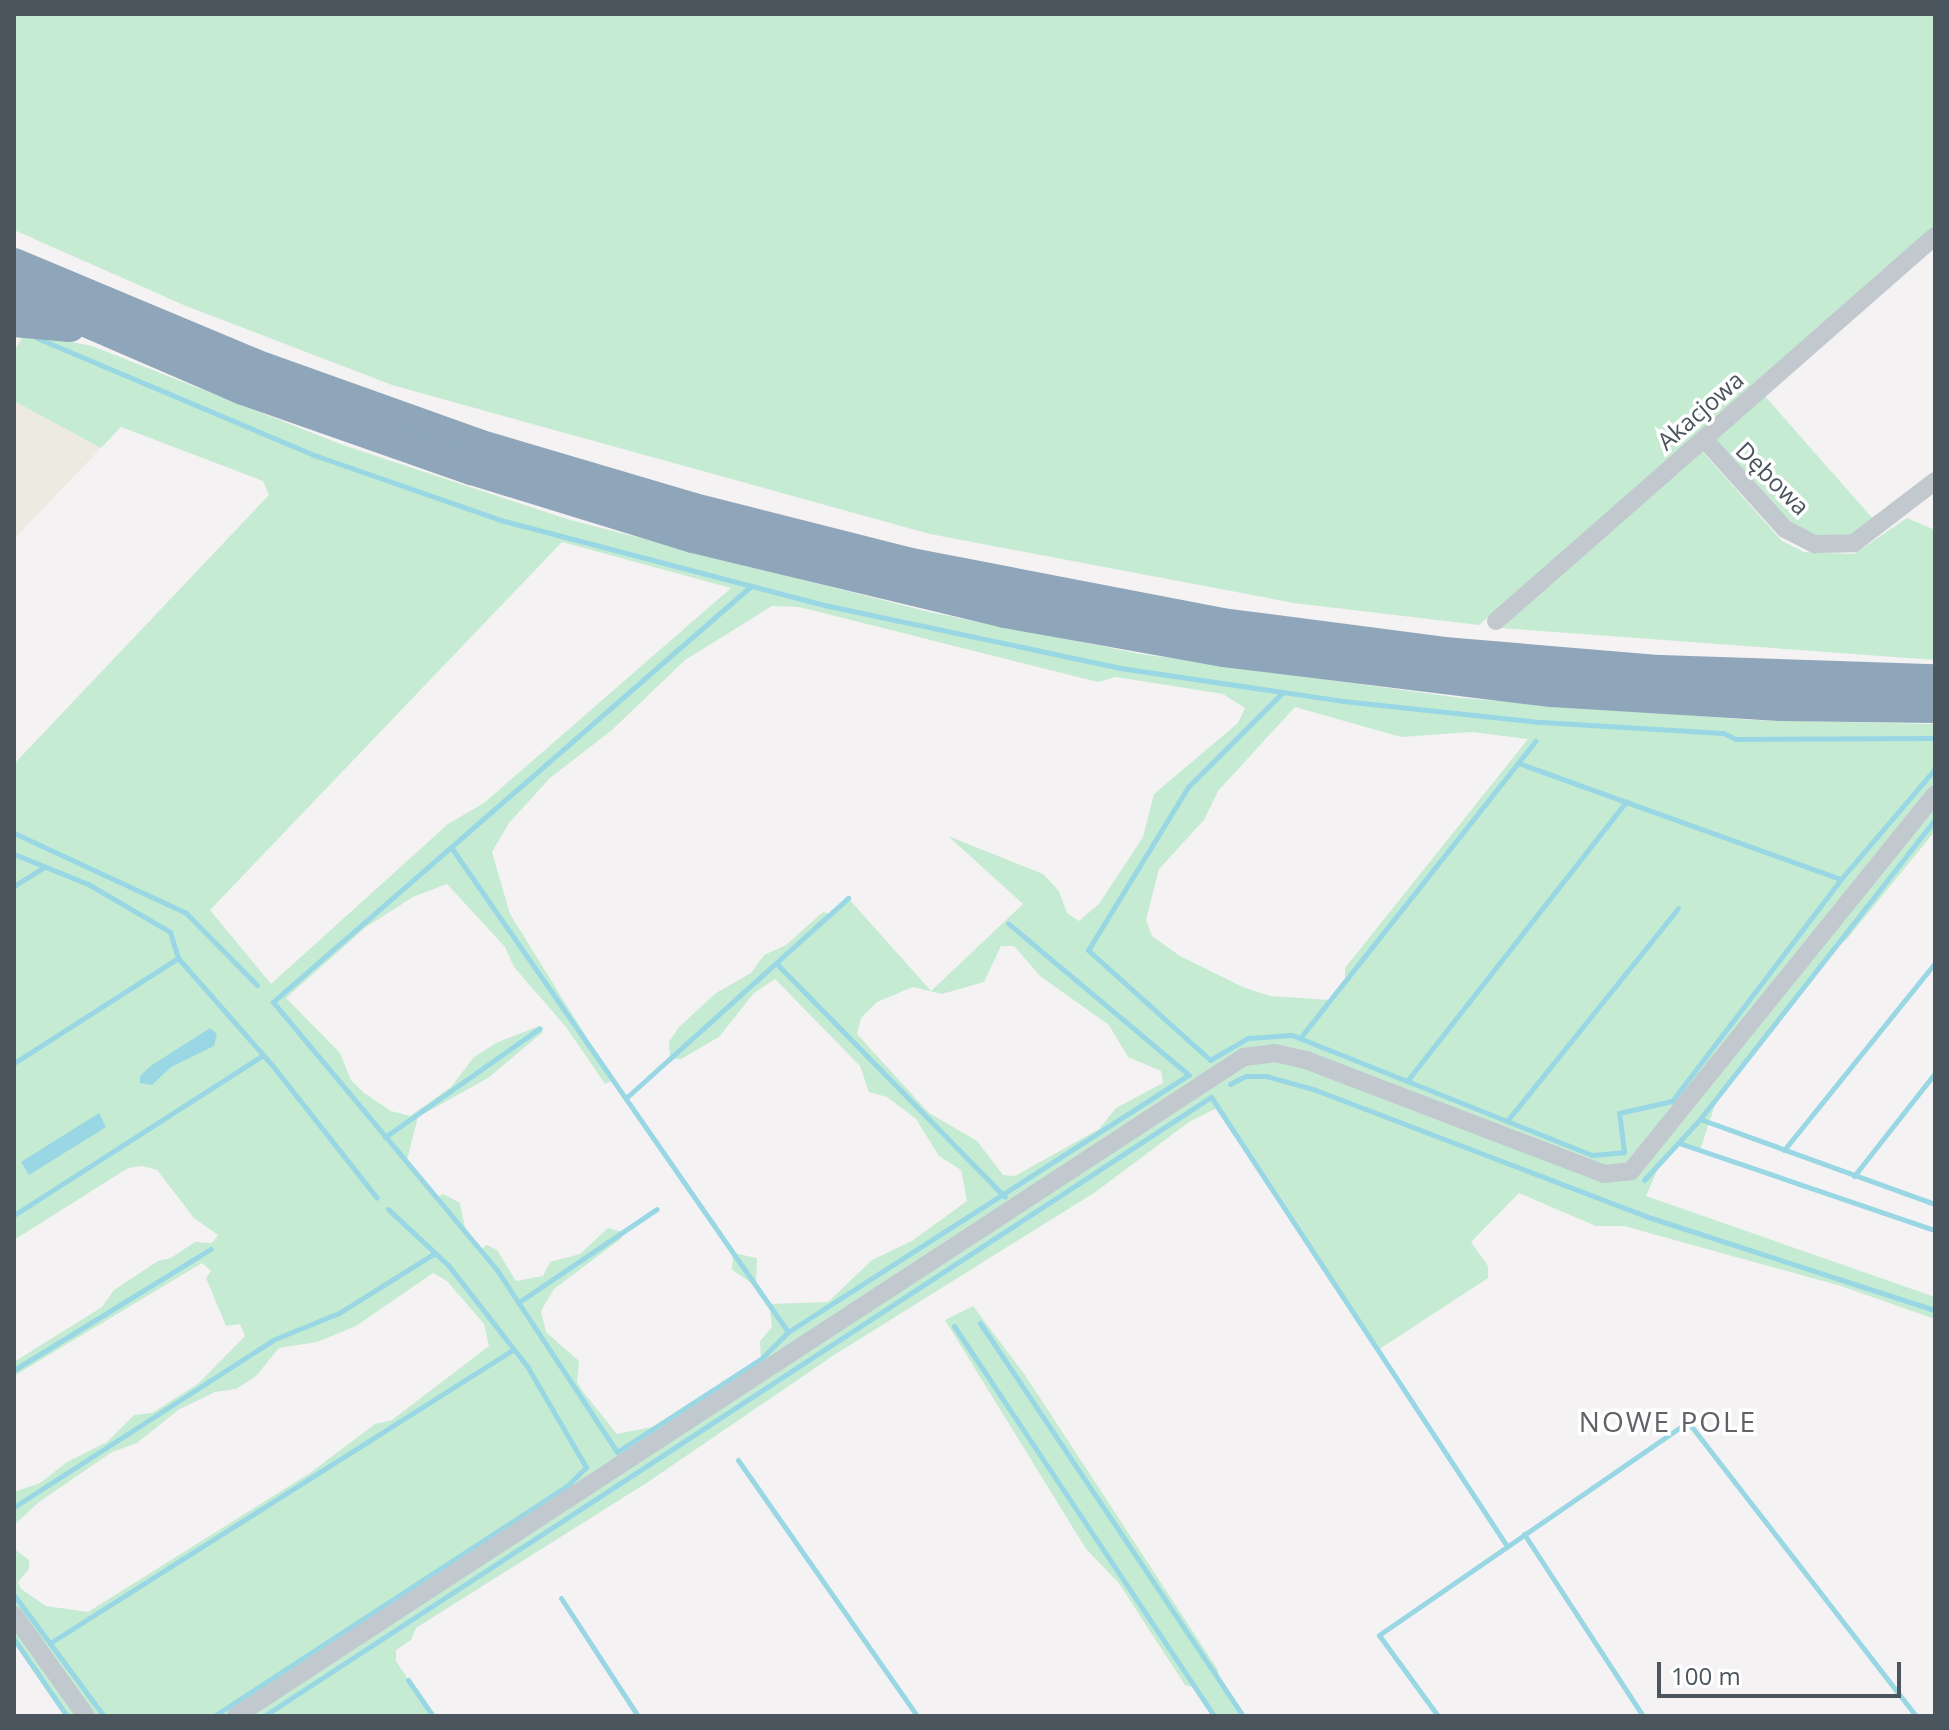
<!DOCTYPE html>
<html>
<head>
<meta charset="utf-8">
<style>
	body { margin:0 }
	#map { position:relative; width:1949px; height:1730px; overflow:hidden; background:#f4f2f2; font-family:"Open Sans",sans-serif }
	div>[style] { position:absolute }
	.commercial>* { inset:0; background:#edeae2 }
	.green>* { inset:0; background:#c6ebd3 }
	.water>* { inset:0; background:#98d7e3 }
	.stream>* { height:5px; margin:-2.5px; padding:0 2.5px; transform-origin:2.5px; border-radius:2.5px; background:#98d7e3 }
	.street>* { height:18px; margin:-9px; padding:0 9px; transform-origin:9px; border-radius:9px; background:#c1c9ce }
	.highway>* { height:32px; margin:-16px; padding:0 16px; transform-origin:16px; border-radius:16px; background:#8fa6ba }
	span { translate:-50% -50%; white-space:nowrap; text-align:center; line-height:1.15; -webkit-text-stroke:7px #fff; paint-order:stroke }
	.street-label { font-size:24px; color:#4b555d }
	.quarter-label { font-size:28px; color:#5f6266; letter-spacing:2px }
	.frame { position:absolute; inset:0; border:16px solid #4b555d; pointer-events:none }
	.scale { position:absolute; left:1657px; top:1662px; width:244px; height:36px; box-sizing:border-box; border:4px solid #4b555d; border-top:0; padding-left:10px; font-size:24px; line-height:28px; white-space:nowrap; color:#4b555d; -webkit-text-stroke:6px #fff; paint-order:stroke }
</style>
</head>
<body>
<div id="map">
	<div class="commercial">
		<div style="clip-path:polygon(14px 401px,101px 448px,14px 539px)"></div>
	</div>
	<div class="green">
		<div style="clip-path:polygon(14px 14px,1935px 14px,1935px 227px,1479px 625px,1294px 603px,930px 534px,392px 385px,186px 306px,14px 230px)"></div>
		<div style="clip-path:polygon(evenodd,25px 333px,92px 346px,343px 445px,570px 520px,929px 612px,1141px 654px,1461px 698px,1751px 720px,1935px 724px,1935px 831px,1847px 939px,1834px 948px,1718px 1096px,1700px 1150px,1679px 1144px,1660px 1164px,1646px 1196px,1935px 1297px,1935px 1319px,1841px 1286px,1624px 1226px,1596px 1226px,1519px 1193px,1471px 1242px,1488px 1266px,1488px 1278px,1378px 1350px,1217px 1108px,1189px 1122px,1094px 1193px,834px 1355px,648px 1482px,416px 1628px,411px 1640px,396px 1650px,396px 1661px,433px 1716px,67px 1716px,14px 1639px,14px 1549px,29px 1560px,29px 1569px,18px 1582px,21px 1589px,46px 1606px,88px 1612px,310px 1473px,375px 1424px,392px 1420px,489px 1346px,484px 1324px,447px 1281px,433px 1273px,356px 1326px,317px 1342px,279px 1348px,256px 1376px,236px 1389px,215px 1392px,178px 1410px,137px 1443px,112px 1452px,39px 1502px,14px 1525px,14px 1492px,40px 1483px,67px 1462px,107px 1442px,134px 1415px,152px 1413px,199px 1383px,245px 1336px,240px 1324px,226px 1326px,206px 1278px,211px 1271px,202px 1263px,14px 1376px,14px 1362px,102px 1307px,114px 1290px,158px 1261px,171px 1258px,195px 1242px,212px 1243px,218px 1235px,194px 1218px,157px 1170px,142px 1166px,128px 1168px,14px 1240px,14px 764px,269px 495px,263px 481px,121px 427px,101px 448px,14px 401px,14px 351px,25px 333px,562px 542px,731px 588px,484px 803px,448px 824px,271px 984px,210px 910px,562px 542px,25px 333px,772px 606px,799px 607px,1098px 682px,1116px 677px,1223px 694px,1245px 708px,1238px 723px,1154px 794px,1143px 837px,1099px 904px,1079px 921px,1067px 913px,1059px 891px,1043px 874px,948px 836px,1023px 904px,931px 991px,848px 898px,831px 914px,823px 912px,786px 945px,764px 955px,751px 973px,716px 993px,679px 1027px,669px 1042px,670px 1059px,681px 1059px,719px 1037px,754px 993px,775px 979px,860px 1066px,869px 1092px,887px 1097px,916px 1119px,939px 1156px,961px 1170px,967px 1201px,912px 1241px,872px 1260px,828px 1302px,769px 1304px,772px 1327px,760px 1341px,761px 1359px,657px 1426px,617px 1434px,584px 1393px,577px 1382px,579px 1361px,546px 1332px,541px 1311px,554px 1289px,622px 1238px,622px 1232px,608px 1228px,580px 1254px,550px 1262px,543px 1276px,516px 1281px,497px 1250px,487px 1245px,479px 1250px,466px 1233px,460px 1203px,443px 1194px,436px 1198px,407px 1160px,418px 1117px,488px 1078px,543px 1032px,539px 1026px,496px 1043px,474px 1057px,451px 1087px,410px 1116px,391px 1111px,364px 1093px,351px 1080px,340px 1053px,286px 998px,366px 927px,413px 897px,447px 884px,505px 947px,514px 967px,566px 1027px,605px 1084px,613px 1080px,510px 914px,492px 852px,509px 823px,550px 778px,612px 730px,685px 660px,772px 606px,25px 333px,1295px 707px,1401px 737px,1472px 732px,1528px 739px,1345px 968px,1345px 980px,1330px 1000px,1270px 996px,1245px 988px,1180px 956px,1152px 936px,1146px 920px,1159px 869px,1204px 820px,1218px 791px,1295px 707px,25px 333px,1001px 946px,1014px 946px,1040px 976px,1109px 1025px,1128px 1057px,1161px 1071px,1163px 1083px,1116px 1108px,1099px 1129px,1015px 1176px,1003px 1175px,977px 1141px,929px 1113px,857px 1034px,861px 1018px,877px 1002px,913px 987px,942px 994px,984px 982px,1001px 946px)"></div>
		<div style="clip-path:polygon(1764px 395px,1874px 520px,1851px 535px,1820px 537px,1797px 529px,1714px 439px)"></div>
		<div style="clip-path:polygon(1701px 450px,1782px 541px,1804px 552px,1854px 554px,1907px 518px,1935px 530px,1935px 660px,1501px 628px)"></div>
		<div style="clip-path:polygon(733px 1253px,757px 1258px,756px 1286px,732px 1270px)"></div>
		<div style="clip-path:polygon(973px 1306px,1025px 1375px,1218px 1670px,1219px 1680px,1243px 1716px,1214px 1716px,1196px 1688px,1185px 1685px,1118px 1582px,1086px 1549px,945px 1320px)"></div>
	</div>
	<div class="water">
		<div style="clip-path:polygon(210px 1028px,217px 1034px,214px 1046px,171px 1067px,152px 1085px,140px 1083px,140px 1076px,152px 1065px)"></div>
		<div style="clip-path:polygon(99px 1113px,106px 1127px,29px 1175px,21px 1162px)"></div>
	</div>
	<div class="stream">
		<div style="left:37px;top:338px;width:304px;rotate:22.9deg"></div>
		<div style="left:317px;top:456px;width:198px;rotate:19.2deg"></div>
		<div style="left:504px;top:521px;width:336px;rotate:14.7deg"></div>
		<div style="left:829px;top:606px;width:298px;rotate:12deg"></div>
		<div style="left:1120px;top:668px;width:225px;rotate:8.4deg"></div>
		<div style="left:1343px;top:701px;width:199px;rotate:6.1deg"></div>
		<div style="left:1541px;top:722px;width:182px;rotate:3.5deg"></div>
		<div style="left:1723px;top:733px;width:14px;rotate:25deg"></div>
		<div style="left:1736px;top:739px;width:199px;rotate:-0.3deg"></div>
		<div style="left:751px;top:586px;width:634px;rotate:138.97deg"></div>
		<div style="left:273px;top:1002px;width:349px;rotate:50.1deg"></div>
		<div style="left:497px;top:1270px;width:218px;rotate:56.6deg"></div>
		<div style="left:617px;top:1452px;width:171px;rotate:-32.9deg"></div>
		<div style="left:761px;top:1359px;width:38px;rotate:-45deg"></div>
		<div style="left:788px;top:1332px;width:476px;rotate:-32.7deg"></div>
		<div style="left:1189px;top:1075px;width:236px;rotate:-140deg"></div>
		<div style="left:1282px;top:693px;width:133px;rotate:135deg"></div>
		<div style="left:1188px;top:787px;width:191px;rotate:121.5deg"></div>
		<div style="left:1088px;top:950px;width:164px;rotate:42deg"></div>
		<div style="left:1210px;top:1060px;width:44px;rotate:-30.1deg"></div>
		<div style="left:1248px;top:1038px;width:44px;rotate:-3.9deg"></div>
		<div style="left:1292px;top:1035px;width:323px;rotate:21.8deg"></div>
		<div style="left:1592px;top:1155px;width:32px;rotate:-5deg"></div>
		<div style="left:1624px;top:1152px;width:39px;rotate:-97deg"></div>
		<div style="left:1619px;top:1113px;width:54px;rotate:-12.8deg"></div>
		<div style="left:1672px;top:1101px;width:279px;rotate:-52.7deg"></div>
		<div style="left:1841px;top:879px;width:145px;rotate:-49.5deg"></div>
		<div style="left:1518px;top:763px;width:343px;rotate:19.8deg"></div>
		<div style="left:14px;top:833px;width:190px;rotate:24.9deg"></div>
		<div style="left:186px;top:913px;width:101px;rotate:45.4deg"></div>
		<div style="left:453px;top:850px;width:587px;rotate:55.2deg"></div>
		<div style="left:14px;top:854px;width:80px;rotate:22.1deg"></div>
		<div style="left:88px;top:884px;width:95px;rotate:30.3deg"></div>
		<div style="left:170px;top:932px;width:27px;rotate:73deg"></div>
		<div style="left:178px;top:958px;width:142px;rotate:48.7deg"></div>
		<div style="left:272px;top:1065px;width:169px;rotate:51.7deg"></div>
		<div style="left:14px;top:886px;width:36px;rotate:-32deg"></div>
		<div style="left:776px;top:963px;width:327px;rotate:45.6deg"></div>
		<div style="left:1300px;top:1038px;width:379px;rotate:-51.6deg"></div>
		<div style="left:14px;top:1063px;width:195px;rotate:-32.6deg"></div>
		<div style="left:1407px;top:1081px;width:355px;rotate:-51.9deg"></div>
		<div style="left:1230px;top:1084px;width:18px;rotate:-27deg"></div>
		<div style="left:1246px;top:1076px;width:20px"></div>
		<div style="left:1266px;top:1076px;width:49px;rotate:15.5deg"></div>
		<div style="left:1313px;top:1089px;width:355px;rotate:20.9deg"></div>
		<div style="left:1645px;top:1216px;width:305px;rotate:18deg"></div>
		<div style="left:626px;top:1098px;width:299px;rotate:-42deg"></div>
		<div style="left:1700px;top:1119px;width:250px;rotate:19.9deg"></div>
		<div style="left:1507px;top:1121px;width:273px;rotate:-51.2deg"></div>
		<div style="left:385px;top:1137px;width:189px;rotate:-35.1deg"></div>
		<div style="left:1679px;top:1143px;width:270px;rotate:18.8deg"></div>
		<div style="left:1784px;top:1150px;width:240px;rotate:-51.1deg"></div>
		<div style="left:1854px;top:1176px;width:131px;rotate:-51.8deg"></div>
		<div style="left:1644px;top:1180px;width:83px;rotate:-47.4deg"></div>
		<div style="left:1700px;top:1119px;width:381px;rotate:-51.9deg"></div>
		<div style="left:14px;top:1215px;width:296px;rotate:-32.7deg"></div>
		<div style="left:519px;top:1302px;width:166px;rotate:-34deg"></div>
		<div style="left:980px;top:1323px;width:473px;rotate:56.2deg"></div>
		<div style="left:954px;top:1326px;width:469px;rotate:56.3deg"></div>
		<div style="left:14px;top:1370px;width:231px;rotate:-31.6deg"></div>
		<div style="left:738px;top:1460px;width:312px;rotate:55deg"></div>
		<div style="left:14px;top:1507px;width:310px;rotate:-32.8deg"></div>
		<div style="left:275px;top:1339px;width:69px;rotate:-22.1deg"></div>
		<div style="left:339px;top:1313px;width:113px;rotate:-32deg"></div>
		<div style="left:1524px;top:1534px;width:217px;rotate:56.8deg"></div>
		<div style="left:14px;top:1595px;width:151px;rotate:53.4deg"></div>
		<div style="left:561px;top:1598px;width:141px;rotate:56.9deg"></div>
		<div style="left:14px;top:1639px;width:93px;rotate:55.5deg"></div>
		<div style="left:50px;top:1643px;width:549px;rotate:-32.36deg"></div>
		<div style="left:408px;top:1680px;width:44px;rotate:55.2deg"></div>
		<div style="left:214px;top:1716px;width:421px;rotate:-33.1deg"></div>
		<div style="left:567px;top:1486px;width:27px;rotate:-45deg"></div>
		<div style="left:586px;top:1467px;width:117px;rotate:-120.3deg"></div>
		<div style="left:527px;top:1366px;width:128px;rotate:-128deg"></div>
		<div style="left:448px;top:1265px;width:82px;rotate:-137deg"></div>
		<div style="left:264px;top:1716px;width:1131px;rotate:-33.17deg"></div>
		<div style="left:1211px;top:1097px;width:538px;rotate:56.61deg"></div>
		<div style="left:1438px;top:1716px;width:100px;rotate:-126.1deg"></div>
		<div style="left:1379px;top:1635px;width:375px;rotate:-34.6deg"></div>
		<div style="left:1688px;top:1422px;width:372px;rotate:52.2deg"></div>
	</div>
	<div class="street">
		<div style="left:1704px;top:439px;width:121px;rotate:48deg"></div>
		<div style="left:1785px;top:529px;width:34px;rotate:27deg"></div>
		<div style="left:1815px;top:544px;width:39px;rotate:-1deg"></div>
		<div style="left:1854px;top:543px;width:102px;rotate:-37.4deg"></div>
		<div style="left:1496px;top:621px;width:584px;rotate:-41.25deg"></div>
		<div style="left:14px;top:1615px;width:124px;rotate:54.5deg"></div>
		<div style="left:236px;top:1716px;width:1204px;rotate:-33.18deg"></div>
		<div style="left:1244px;top:1057px;width:31px;rotate:-7deg"></div>
		<div style="left:1275px;top:1053px;width:32px;rotate:13deg"></div>
		<div style="left:1306px;top:1060px;width:319px;rotate:20.9deg"></div>
		<div style="left:1604px;top:1174px;width:27px;rotate:-6deg"></div>
		<div style="left:1631px;top:1171px;width:484px;rotate:-51.1deg"></div>
	</div>
	<div class="highway">
		<div style="left:14px;top:264px;width:261px;rotate:22.7deg"></div>
		<div style="left:255px;top:365px;width:237px;rotate:19.7deg"></div>
		<div style="left:478px;top:445px;width:225px;rotate:16.5deg"></div>
		<div style="left:694px;top:509px;width:224px;rotate:14.2deg"></div>
		<div style="left:911px;top:564px;width:317px;rotate:10.9deg"></div>
		<div style="left:1222px;top:624px;width:224px;rotate:7.4deg"></div>
		<div style="left:1444px;top:653px;width:217px;rotate:4.8deg"></div>
		<div style="left:1660px;top:671px;width:275px;rotate:1.9deg"></div>
		<div style="left:14px;top:290px;width:249px;rotate:23.4deg"></div>
		<div style="left:243px;top:389px;width:243px;rotate:19.3deg"></div>
		<div style="left:472px;top:469px;width:231px;rotate:17.1deg"></div>
		<div style="left:693px;top:537px;width:321px;rotate:13.5deg"></div>
		<div style="left:1005px;top:612px;width:222px;rotate:10.1deg"></div>
		<div style="left:1224px;top:651px;width:330px;rotate:7deg"></div>
		<div style="left:1552px;top:691px;width:228px;rotate:3.5deg"></div>
		<div style="left:1780px;top:705px;width:155px;rotate:0.7deg"></div>
		<div style="left:14px;top:321px;width:56px;rotate:5.1deg"></div>
	</div>
	<div class="street-label">
		<span style="left:1700px;top:410px;rotate:-41deg">Akacjowa</span>
		<span style="left:1773px;top:478px;rotate:45deg">Dębowa</span>
	</div>
	<div class="quarter-label">
		<span style="left:1668px;top:1421px">NOWE POLE</span>
	</div>
	<div class="frame"></div>
	<div class="scale">100 m</div>
</div>
</body>
</html>
